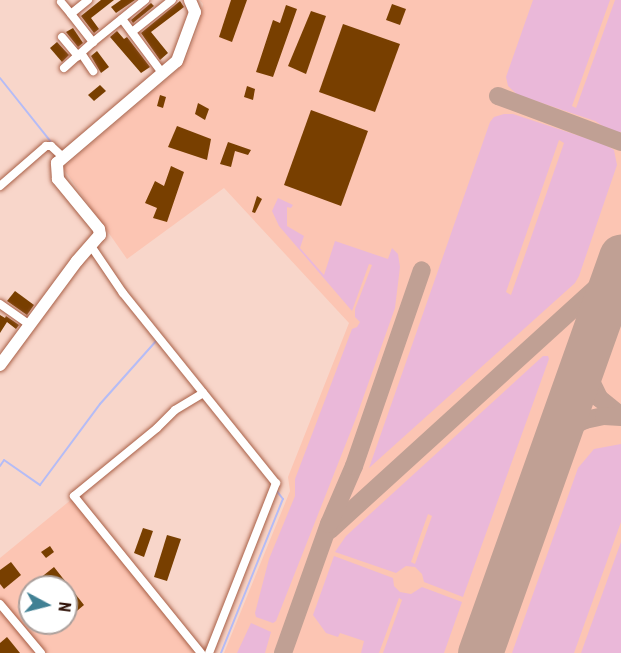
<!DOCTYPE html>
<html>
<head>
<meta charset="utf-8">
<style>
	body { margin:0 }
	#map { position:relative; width:621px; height:653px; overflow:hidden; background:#f8d6ca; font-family:"Roboto Condensed",sans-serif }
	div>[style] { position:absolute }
	.built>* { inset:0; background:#fcc5b3 }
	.green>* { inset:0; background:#eab8d9 }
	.stream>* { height:2px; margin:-1px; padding:0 1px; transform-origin:1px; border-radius:1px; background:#b5bcf6 }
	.taxiway>* { height:18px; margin:-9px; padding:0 9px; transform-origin:9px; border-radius:9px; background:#c0a094 }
	.runway>* { height:45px; margin:-22.5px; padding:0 22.5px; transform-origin:22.5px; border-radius:22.5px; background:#c0a094 }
	.building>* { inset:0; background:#783f00 }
	.roads { filter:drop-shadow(0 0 2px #a85f46) drop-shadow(0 0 2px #a85f46) }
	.street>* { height:8px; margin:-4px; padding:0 4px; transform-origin:4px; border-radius:4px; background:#fff }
	.secondary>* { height:12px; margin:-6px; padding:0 6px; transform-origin:6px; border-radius:6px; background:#fff }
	span { translate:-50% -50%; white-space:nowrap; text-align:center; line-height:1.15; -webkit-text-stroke:6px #fff; paint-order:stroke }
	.north { position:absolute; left:18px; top:575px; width:60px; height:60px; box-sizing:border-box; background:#fff; border:2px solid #aca09c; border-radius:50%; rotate:97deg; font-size:16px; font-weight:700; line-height:24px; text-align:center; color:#2f1208 }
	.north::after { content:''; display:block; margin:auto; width:21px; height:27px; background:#418194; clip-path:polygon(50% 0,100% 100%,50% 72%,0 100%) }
</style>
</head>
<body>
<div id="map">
	<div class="built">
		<div style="clip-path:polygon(200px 0,621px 0,621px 653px,224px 653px,290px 491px,288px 477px,349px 323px,224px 188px,127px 259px,63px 168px,177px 71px,187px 57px,199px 26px,203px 4px)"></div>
		<div style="clip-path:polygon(evenodd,72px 499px,195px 653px,0 653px,0 558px,72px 499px,30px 587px,66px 587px,66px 623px,30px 623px,30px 587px)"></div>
	</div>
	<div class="green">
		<div style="clip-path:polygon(533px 0,610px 0,572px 106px,576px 108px,615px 0,621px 0,621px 132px,612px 132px,595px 121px,530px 99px,522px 99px,508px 86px,506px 77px)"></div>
		<div style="clip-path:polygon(evenodd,504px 114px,513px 114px,604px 144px,614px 150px,617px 165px,579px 276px,575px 283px,369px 468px,490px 122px,494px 117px,504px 114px,559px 140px,564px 143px,511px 295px,506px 292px,559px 140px)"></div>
		<div style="clip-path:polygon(278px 198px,293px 205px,291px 208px,287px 207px,287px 226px,304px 236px,300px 248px,324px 275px,335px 241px,388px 259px,392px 248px,398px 254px,400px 267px,395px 308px,356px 418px,276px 621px,273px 623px,256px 617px,255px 613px,269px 559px,295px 496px,295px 479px,352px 329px,357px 327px,360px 322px,355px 317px,355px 309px,372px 265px,369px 264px,352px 311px,279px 226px,272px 211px)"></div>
		<div style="clip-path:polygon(evenodd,543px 356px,548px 356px,549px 359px,463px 597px,424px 582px,422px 574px,415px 567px,406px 566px,396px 573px,335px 552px,346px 536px,543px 356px,428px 514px,432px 516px,415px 564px,411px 562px,428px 514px)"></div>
		<div style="clip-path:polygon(621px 444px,621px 522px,574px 653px,512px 653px,578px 468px,594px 449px)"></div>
		<div style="clip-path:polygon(621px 542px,621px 653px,581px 653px)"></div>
		<div style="clip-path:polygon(334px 556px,393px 578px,394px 586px,400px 592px,411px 594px,422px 587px,462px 602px,444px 653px,383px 653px,402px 600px,399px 598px,379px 653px,361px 653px,364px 641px,340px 633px,338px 637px,326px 633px,313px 615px)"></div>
		<div style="clip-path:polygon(251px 623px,271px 632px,265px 653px,237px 653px)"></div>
	</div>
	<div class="stream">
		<div style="left:0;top:78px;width:82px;rotate:51.4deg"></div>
		<div style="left:0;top:466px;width:7px;rotate:-56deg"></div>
		<div style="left:4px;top:460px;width:44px;rotate:34.8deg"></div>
		<div style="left:40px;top:485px;width:101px;rotate:-53.5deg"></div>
		<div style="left:100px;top:404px;width:86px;rotate:-48.3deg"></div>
		<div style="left:221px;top:653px;width:166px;rotate:-68.1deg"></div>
		<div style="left:283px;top:499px;width:11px;rotate:-128deg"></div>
	</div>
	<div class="taxiway">
		<div style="left:498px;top:96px;width:131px;rotate:20.5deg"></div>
		<div style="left:587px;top:358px;width:15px;rotate:90deg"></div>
		<div style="left:587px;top:373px;width:28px;rotate:64deg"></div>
		<div style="left:599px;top:398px;width:28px;rotate:39deg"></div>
		<div style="left:558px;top:438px;width:16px;rotate:-43deg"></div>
		<div style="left:570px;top:427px;width:17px;rotate:-25deg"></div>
		<div style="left:585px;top:420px;width:19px;rotate:-12deg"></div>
		<div style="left:604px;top:416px;width:17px;rotate:3deg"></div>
		<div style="left:330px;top:530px;width:388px;rotate:-42.3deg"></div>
		<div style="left:283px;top:653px;width:137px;rotate:-70.4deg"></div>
		<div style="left:329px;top:524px;width:63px;rotate:-66.7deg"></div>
		<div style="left:354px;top:466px;width:207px;rotate:-70.9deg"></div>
	</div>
	<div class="runway">
		<div style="left:480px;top:653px;width:421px;rotate:-70.4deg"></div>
	</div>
	<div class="building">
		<div style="clip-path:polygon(101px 0,114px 0,91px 18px,99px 29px,94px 33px,81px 16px)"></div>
		<div style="clip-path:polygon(121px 0,135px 0,116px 13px,111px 7px)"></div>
		<div style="clip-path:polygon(231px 0,247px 0,232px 42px,219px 37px)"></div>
		<div style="clip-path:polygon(180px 1px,184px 7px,151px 32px,168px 53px,160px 60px,141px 33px)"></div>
		<div style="clip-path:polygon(151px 3px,154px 6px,133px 23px,131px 20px)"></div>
		<div style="clip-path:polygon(392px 4px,406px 9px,400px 25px,386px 20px)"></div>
		<div style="clip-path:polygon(286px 5px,297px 9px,273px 77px,256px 72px,273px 20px,280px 23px)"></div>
		<div style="clip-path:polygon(311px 11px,326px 16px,306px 74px,288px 66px)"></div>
		<div style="clip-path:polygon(343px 24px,400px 44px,375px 112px,319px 92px)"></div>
		<div style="clip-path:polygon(73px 28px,83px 43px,78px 47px,66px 32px)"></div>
		<div style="clip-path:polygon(117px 31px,124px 39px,127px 37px,150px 67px,141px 73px,110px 37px)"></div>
		<div style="clip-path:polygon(57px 42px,69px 55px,62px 62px,50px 48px)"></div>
		<div style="clip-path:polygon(97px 51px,109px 67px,101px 73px,91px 56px)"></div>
		<div style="clip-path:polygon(100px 85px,106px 91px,94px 101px,88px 95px)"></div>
		<div style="clip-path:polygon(247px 86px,255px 89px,253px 100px,244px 97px)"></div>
		<div style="clip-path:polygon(160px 95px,166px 97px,163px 108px,157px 106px)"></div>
		<div style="clip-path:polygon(198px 103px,209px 109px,205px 120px,195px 114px)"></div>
		<div style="clip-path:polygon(311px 110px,368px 131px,341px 206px,284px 185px)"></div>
		<div style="clip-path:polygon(177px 126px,211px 139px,207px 160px,168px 147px)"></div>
		<div style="clip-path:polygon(228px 142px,251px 150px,248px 155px,235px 151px,231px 167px,220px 164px)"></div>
		<div style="clip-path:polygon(171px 166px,184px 172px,167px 222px,153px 218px,157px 208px,145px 203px,155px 181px,164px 186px)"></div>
		<div style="clip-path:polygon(257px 196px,262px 199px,255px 213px,252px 212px)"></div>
		<div style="clip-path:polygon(15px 291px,34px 305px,27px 315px,7px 301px)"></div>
		<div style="clip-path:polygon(0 315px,5px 318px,6px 316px,19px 325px,16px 329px,7px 322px,0 333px)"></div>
		<div style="clip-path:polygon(143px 528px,153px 531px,144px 557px,134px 553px)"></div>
		<div style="clip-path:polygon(167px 535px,181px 539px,167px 581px,154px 577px)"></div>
		<div style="clip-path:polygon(50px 546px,54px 552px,46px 558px,41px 552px)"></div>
		<div style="clip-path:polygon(11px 562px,21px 575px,4px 589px,0 584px,0 570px)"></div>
		<div style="clip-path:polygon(54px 567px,84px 605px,66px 620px,66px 587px,29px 587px)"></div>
		<div style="clip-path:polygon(7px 637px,20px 653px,0 653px,0 643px)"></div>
	</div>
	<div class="roads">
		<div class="street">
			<div style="left:88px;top:0;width:22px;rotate:141deg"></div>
			<div style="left:71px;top:14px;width:36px;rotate:52deg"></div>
			<div style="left:93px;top:42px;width:67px;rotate:-38.9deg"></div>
			<div style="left:61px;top:2px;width:16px;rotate:50deg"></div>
			<div style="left:122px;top:19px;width:69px;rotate:53.3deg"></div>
			<div style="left:132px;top:32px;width:51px;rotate:-38.7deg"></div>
			<div style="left:62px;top:37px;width:25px;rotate:50deg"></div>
			<div style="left:81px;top:53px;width:22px;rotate:56deg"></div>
			<div style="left:64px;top:68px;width:39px;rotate:-42deg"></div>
			<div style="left:0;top:186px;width:61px;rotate:-41deg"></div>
			<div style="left:46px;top:146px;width:5px"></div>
			<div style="left:51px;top:146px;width:16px;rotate:43deg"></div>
			<div style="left:91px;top:246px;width:57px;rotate:55.8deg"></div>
			<div style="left:123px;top:293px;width:244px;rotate:51.2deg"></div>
			<div style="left:276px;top:483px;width:183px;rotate:111.5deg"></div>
			<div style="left:0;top:304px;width:37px;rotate:35deg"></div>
			<div style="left:0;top:604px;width:64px;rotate:50.1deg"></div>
			<div style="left:201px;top:653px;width:202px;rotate:-129deg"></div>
			<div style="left:74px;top:496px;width:107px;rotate:-39.3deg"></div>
			<div style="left:157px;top:428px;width:25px;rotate:-45deg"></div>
			<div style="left:175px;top:410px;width:33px;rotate:-31deg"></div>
		</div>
		<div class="secondary">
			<div style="left:0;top:365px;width:129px;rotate:-53.5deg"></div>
			<div style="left:77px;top:261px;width:35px;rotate:-49deg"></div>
			<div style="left:100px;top:235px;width:6px;rotate:-99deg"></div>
			<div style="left:99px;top:229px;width:65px;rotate:-129.4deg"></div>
			<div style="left:58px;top:179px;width:16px;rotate:-94deg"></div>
			<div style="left:57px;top:163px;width:157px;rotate:-40.4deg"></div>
			<div style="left:177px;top:61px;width:52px;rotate:-69.8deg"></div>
			<div style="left:195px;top:12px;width:13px;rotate:-113deg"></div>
		</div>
	</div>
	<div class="north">N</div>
</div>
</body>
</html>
